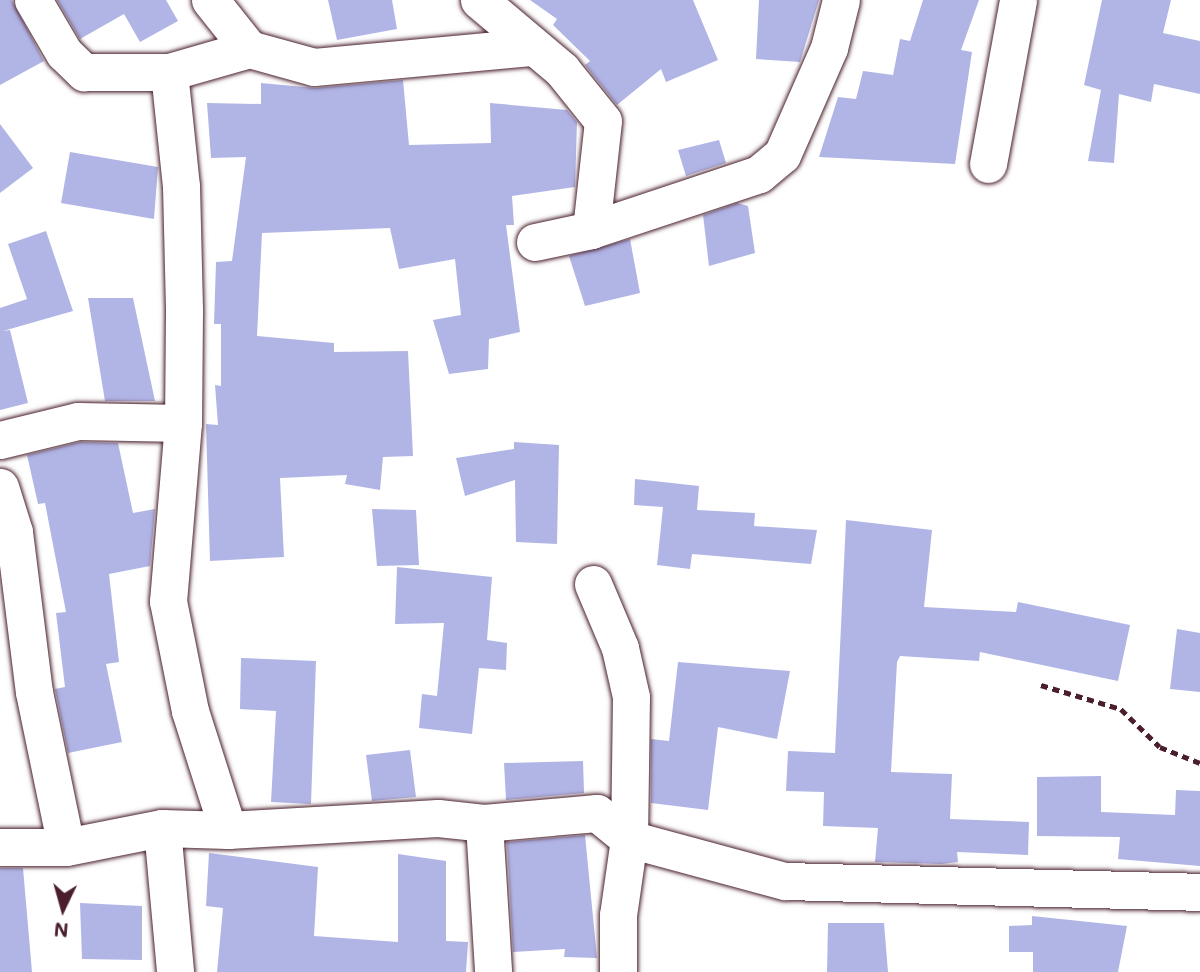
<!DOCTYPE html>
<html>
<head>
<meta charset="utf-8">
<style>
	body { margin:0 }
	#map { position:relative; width:1200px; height:972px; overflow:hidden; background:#fff; font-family:Mali,sans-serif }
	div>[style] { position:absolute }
	.building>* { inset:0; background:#b1b5e6 }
	.path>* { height:4.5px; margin-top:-2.25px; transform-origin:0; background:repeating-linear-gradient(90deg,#4a1f2b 0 7px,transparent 0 12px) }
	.roads { filter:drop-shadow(0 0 2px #4a1f2b) drop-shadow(0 0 2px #4a1f2b) }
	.street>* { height:37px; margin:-18.5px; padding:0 18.5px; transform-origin:18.5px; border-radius:18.5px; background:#fff }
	span { translate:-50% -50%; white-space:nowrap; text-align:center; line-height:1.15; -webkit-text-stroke:6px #fff; paint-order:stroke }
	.north { position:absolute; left:28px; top:874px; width:70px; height:70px; -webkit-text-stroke:5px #fff; paint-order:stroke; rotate:185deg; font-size:19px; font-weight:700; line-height:28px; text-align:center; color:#4a1f2b }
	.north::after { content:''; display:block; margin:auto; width:24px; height:32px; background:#4a1f2b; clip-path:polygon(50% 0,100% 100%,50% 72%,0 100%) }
</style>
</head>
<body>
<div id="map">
	<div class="building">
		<div style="clip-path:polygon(0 0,12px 0,44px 61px,0 85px)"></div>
		<div style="clip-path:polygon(57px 0,166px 0,178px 21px,140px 42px,124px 14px,80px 39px)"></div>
		<div style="clip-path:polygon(328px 0,392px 0,397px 29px,337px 40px)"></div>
		<div style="clip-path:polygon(530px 0,693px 0,718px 60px,666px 82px,661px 69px,617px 105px,585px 65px,590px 61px,553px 25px,557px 19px)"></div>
		<div style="clip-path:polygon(759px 0,819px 0,800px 62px,756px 59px)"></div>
		<div style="clip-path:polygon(923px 0,979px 0,961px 50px,972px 52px,955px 164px,819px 157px,838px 97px,856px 99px,863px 71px,893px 75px,900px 39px,910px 41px)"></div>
		<div style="clip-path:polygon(1102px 0,1171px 0,1163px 33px,1200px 41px,1200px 94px,1154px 84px,1151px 102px,1119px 94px,1114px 163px,1088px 161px,1101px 90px,1084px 85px)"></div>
		<div style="clip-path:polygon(403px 80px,409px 145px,491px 143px,490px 103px,567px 110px,577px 122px,575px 187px,512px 196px,514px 225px,506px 225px,520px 332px,489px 339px,488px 369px,449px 374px,433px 320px,461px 315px,455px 259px,399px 269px,390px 228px,262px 233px,257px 336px,334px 343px,334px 352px,408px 351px,413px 456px,383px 457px,380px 490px,345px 484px,347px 475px,280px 478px,284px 557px,210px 561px,206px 424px,218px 425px,215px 385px,221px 386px,221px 324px,214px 324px,216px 262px,232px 261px,246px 157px,211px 158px,207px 103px,261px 104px,261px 83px,315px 88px)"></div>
		<div style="clip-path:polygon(0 124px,33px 168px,0 193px)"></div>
		<div style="clip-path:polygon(719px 140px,726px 163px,686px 176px,678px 150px)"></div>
		<div style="clip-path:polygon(70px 152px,158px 167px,154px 219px,61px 203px)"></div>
		<div style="clip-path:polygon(737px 203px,748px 206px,755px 253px,709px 266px,703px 215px)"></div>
		<div style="clip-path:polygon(46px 231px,73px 311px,3px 331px,10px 330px,28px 403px,0 410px,0 308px,27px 299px,8px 244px)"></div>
		<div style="clip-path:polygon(630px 239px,640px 293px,585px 306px,569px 256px)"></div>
		<div style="clip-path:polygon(88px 298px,133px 298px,155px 401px,105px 401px)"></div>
		<div style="clip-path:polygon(80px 442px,118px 443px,133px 513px,155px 509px,150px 566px,109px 574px,119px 662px,106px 664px,122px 742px,68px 753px,55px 689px,65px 687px,56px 613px,66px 612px,45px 503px,38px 504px,27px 455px)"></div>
		<div style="clip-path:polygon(514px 442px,559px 445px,557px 544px,516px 542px,515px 480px,465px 496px,456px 458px,514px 449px)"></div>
		<div style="clip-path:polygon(635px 479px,699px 486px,697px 510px,755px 513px,754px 526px,817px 530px,811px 564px,692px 554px,690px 569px,657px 565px,663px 507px,634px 505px)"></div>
		<div style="clip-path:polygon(372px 509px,416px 510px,419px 565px,377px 566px)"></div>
		<div style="clip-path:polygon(846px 520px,932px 530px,924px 607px,1016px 612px,1018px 602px,1130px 625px,1118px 681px,980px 652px,979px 661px,900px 656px,897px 662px,891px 772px,952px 774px,950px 819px,1029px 822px,1028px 855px,957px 852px,958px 862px,942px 864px,875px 862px,878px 828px,823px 826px,824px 792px,786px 791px,788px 751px,835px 753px)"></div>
		<div style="clip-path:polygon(397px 567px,492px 577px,487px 640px,507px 643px,506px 670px,479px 668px,472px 734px,419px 728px,422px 694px,437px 696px,444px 623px,395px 624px)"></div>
		<div style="clip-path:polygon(1177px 629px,1200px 633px,1200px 692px,1170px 689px)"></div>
		<div style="clip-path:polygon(241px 658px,316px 661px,311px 804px,271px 802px,276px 711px,240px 709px)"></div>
		<div style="clip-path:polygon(678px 662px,790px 671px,777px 739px,718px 727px,708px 810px,651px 803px,651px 739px,669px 741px)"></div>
		<div style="clip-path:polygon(410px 750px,416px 797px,372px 801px,366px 755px)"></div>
		<div style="clip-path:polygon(583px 761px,584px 793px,506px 800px,504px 763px)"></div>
		<div style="clip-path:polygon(1101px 776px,1101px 812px,1175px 815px,1176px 790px,1200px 791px,1200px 866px,1118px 859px,1120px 837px,1037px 836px,1037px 777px)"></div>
		<div style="clip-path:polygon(585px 835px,597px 958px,564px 957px,565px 949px,513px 952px,507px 842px)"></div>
		<div style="clip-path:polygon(209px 853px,318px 867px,314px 936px,398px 942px,398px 854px,446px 861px,446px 941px,468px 942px,466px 972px,217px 972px,223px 908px,206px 906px)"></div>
		<div style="clip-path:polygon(0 868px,23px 868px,32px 972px,0 972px)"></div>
		<div style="clip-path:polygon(80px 903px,142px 906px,142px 960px,82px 959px)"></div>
		<div style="clip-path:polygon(1032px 916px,1127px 926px,1118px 972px,1033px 972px,1033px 952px,1009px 952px,1009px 926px,1032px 925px)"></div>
		<div style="clip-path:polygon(828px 923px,884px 923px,888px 972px,827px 972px)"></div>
	</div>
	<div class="path">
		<div style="left:1041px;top:685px;width:84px;rotate:16.7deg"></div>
		<div style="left:1121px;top:709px;width:54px;rotate:44.3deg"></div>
		<div style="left:1160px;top:747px;width:43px;rotate:21.8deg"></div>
	</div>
	<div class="roads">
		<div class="street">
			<div style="left:33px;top:0;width:61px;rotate:59.7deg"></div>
			<div style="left:64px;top:53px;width:28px;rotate:44deg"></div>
			<div style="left:84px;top:72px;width:85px"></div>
			<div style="left:169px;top:72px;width:83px;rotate:-16deg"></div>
			<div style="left:249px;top:49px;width:67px;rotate:15.5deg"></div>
			<div style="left:314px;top:67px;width:217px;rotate:-5.3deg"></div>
			<div style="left:210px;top:0;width:63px;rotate:51.5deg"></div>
			<div style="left:479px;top:0;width:109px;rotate:40.1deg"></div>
			<div style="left:562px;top:70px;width:65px;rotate:51.2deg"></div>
			<div style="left:603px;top:121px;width:110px;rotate:96.3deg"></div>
			<div style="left:169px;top:72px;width:115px;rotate:84deg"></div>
			<div style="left:181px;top:186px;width:126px;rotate:88.6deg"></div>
			<div style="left:184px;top:312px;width:111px;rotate:90.5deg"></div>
			<div style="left:183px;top:423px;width:179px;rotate:94.8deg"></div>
			<div style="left:168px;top:601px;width:112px;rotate:78.7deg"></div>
			<div style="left:190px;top:711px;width:125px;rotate:72.3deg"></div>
			<div style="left:988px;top:164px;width:167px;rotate:-79.6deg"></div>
			<div style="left:535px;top:242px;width:57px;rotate:-12.1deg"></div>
			<div style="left:591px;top:230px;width:177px;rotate:-18.4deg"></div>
			<div style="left:759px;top:174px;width:30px;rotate:-40deg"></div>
			<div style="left:782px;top:155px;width:117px;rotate:-66.3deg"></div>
			<div style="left:829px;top:48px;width:49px;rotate:-76deg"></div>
			<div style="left:0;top:440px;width:80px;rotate:-13.7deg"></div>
			<div style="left:78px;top:421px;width:105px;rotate:1.1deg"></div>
			<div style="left:0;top:487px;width:47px;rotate:72.7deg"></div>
			<div style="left:14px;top:532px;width:161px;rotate:82.9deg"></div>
			<div style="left:34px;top:692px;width:158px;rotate:78.3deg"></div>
			<div style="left:593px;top:584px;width:69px;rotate:67.1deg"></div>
			<div style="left:620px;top:648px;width:50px;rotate:77.3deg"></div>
			<div style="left:631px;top:697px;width:142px;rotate:90.8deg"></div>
			<div style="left:629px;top:839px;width:77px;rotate:98.2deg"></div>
			<div style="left:618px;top:915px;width:57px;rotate:90deg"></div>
			<div style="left:484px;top:823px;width:149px;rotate:86.5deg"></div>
			<div style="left:162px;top:828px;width:145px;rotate:84.8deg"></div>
			<div style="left:0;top:847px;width:66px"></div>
			<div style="left:66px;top:847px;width:98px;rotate:-11.2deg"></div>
			<div style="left:162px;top:828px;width:66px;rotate:1.7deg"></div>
			<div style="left:228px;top:830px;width:210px;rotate:-3.3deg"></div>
			<div style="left:438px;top:818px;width:46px;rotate:6.2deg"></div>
			<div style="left:484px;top:823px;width:113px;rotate:-5.1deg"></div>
			<div style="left:597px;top:813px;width:41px;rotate:39.1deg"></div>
			<div style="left:629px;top:839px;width:162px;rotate:15.1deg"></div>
			<div style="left:785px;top:881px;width:415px;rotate:1.5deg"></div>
		</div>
	</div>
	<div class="north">N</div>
</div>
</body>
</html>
